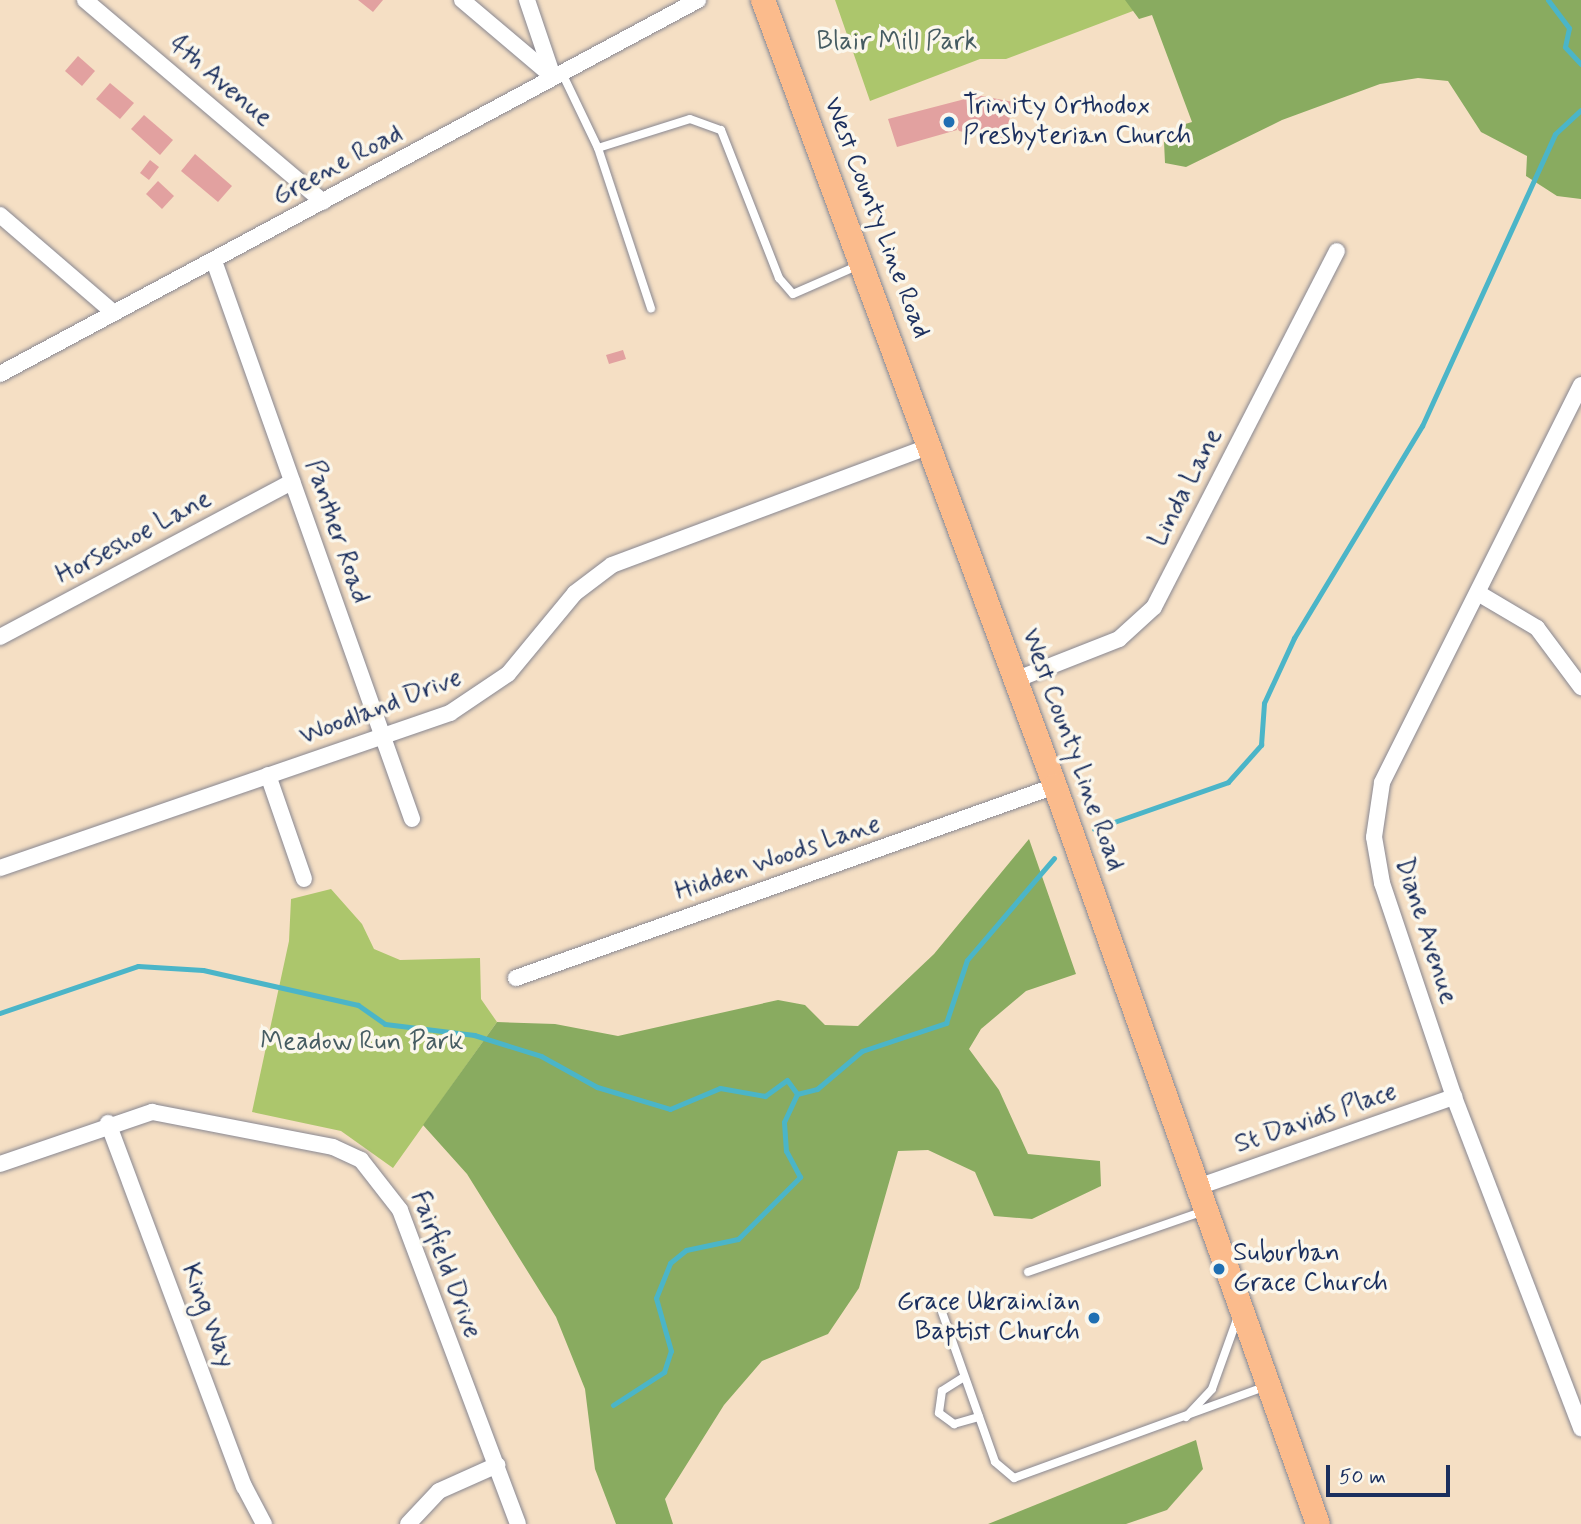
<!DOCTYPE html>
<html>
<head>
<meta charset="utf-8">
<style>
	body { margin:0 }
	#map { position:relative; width:1581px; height:1524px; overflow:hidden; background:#f5dfc4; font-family:Mynerve,sans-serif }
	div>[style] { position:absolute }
	.green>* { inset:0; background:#acc66c }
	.forest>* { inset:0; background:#89ab60 }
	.stream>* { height:5px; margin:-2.5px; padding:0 2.5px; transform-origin:2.5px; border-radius:2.5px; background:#4bb5c8 }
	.building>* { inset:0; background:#e2a1a0 }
	.roads { filter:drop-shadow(0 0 2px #888791) drop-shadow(0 0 2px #888791) }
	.service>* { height:8px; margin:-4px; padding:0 4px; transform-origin:4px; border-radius:4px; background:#fff }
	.minor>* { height:16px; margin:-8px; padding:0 8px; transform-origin:8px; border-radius:8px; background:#fff }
	.primary>* { height:24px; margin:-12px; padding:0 12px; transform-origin:12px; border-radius:12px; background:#fbbb8c }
	.dots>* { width:19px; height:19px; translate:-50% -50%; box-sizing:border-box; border:4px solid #fbf7ec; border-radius:50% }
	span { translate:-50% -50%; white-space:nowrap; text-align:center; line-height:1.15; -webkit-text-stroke:7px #fbf7ec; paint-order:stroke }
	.park-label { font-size:26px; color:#465c62 }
	.street-label { font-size:26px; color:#1b2f5e }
	.poi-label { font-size:26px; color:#1b2f5e }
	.left { translate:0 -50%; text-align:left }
	.right { translate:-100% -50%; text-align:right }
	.scale { position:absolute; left:1326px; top:1465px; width:124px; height:32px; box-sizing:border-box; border:4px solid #1b2f5e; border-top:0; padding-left:9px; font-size:21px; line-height:24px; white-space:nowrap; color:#1b2f5e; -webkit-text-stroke:5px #fbf7ec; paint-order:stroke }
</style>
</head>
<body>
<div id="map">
	<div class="green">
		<div style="clip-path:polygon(835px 0,1162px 0,1006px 59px,980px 59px,870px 101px)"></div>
		<div style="clip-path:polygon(331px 889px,362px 924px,374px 949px,400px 960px,480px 958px,481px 999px,497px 1022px,393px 1168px,341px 1131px,252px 1112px,289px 941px,291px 899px)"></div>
	</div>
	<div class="forest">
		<div style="clip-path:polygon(1125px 0,1581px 0,1581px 199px,1557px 196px,1526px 176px,1527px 156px,1481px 132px,1448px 81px,1418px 78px,1380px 84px,1282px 120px,1186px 167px,1165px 163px,1164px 142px,1185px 135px,1182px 125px,1192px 122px,1152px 15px,1139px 19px)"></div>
		<div style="clip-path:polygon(1029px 839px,1076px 974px,1026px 991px,981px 1029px,969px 1049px,999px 1090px,1028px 1154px,1100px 1161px,1101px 1186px,1032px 1219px,994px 1216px,975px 1172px,928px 1150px,898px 1151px,859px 1288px,828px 1334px,762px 1361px,724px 1405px,665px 1499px,673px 1524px,616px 1524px,595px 1469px,585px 1389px,556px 1317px,467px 1174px,423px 1125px,497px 1022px,555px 1024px,618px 1036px,778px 1000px,805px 1005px,825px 1025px,858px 1026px,934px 954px)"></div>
		<div style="clip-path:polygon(1196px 1440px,1203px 1469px,1167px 1510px,1126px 1524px,988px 1524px)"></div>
	</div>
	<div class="stream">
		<div style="left:1548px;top:0;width:35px;rotate:53deg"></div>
		<div style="left:1569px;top:28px;width:19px;rotate:102deg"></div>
		<div style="left:1565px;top:47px;width:23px;rotate:47deg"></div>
		<div style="left:1094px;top:829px;width:142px;rotate:-19.3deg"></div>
		<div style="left:1228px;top:782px;width:50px;rotate:-48.3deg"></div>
		<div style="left:1261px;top:745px;width:42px;rotate:-85.9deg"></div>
		<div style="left:1264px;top:703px;width:72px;rotate:-65.2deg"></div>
		<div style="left:1294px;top:638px;width:248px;rotate:-58.9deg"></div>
		<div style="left:1422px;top:426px;width:321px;rotate:-65.5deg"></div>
		<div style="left:1555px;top:134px;width:35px;rotate:-43deg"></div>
		<div style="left:0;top:1013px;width:146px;rotate:-18.8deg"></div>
		<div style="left:138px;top:966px;width:65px;rotate:3.5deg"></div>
		<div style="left:203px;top:970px;width:159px;rotate:12.7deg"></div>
		<div style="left:358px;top:1005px;width:33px;rotate:35deg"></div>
		<div style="left:385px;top:1024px;width:90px;rotate:7deg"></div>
		<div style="left:474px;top:1035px;width:70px;rotate:17.4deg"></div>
		<div style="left:541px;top:1056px;width:64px;rotate:29deg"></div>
		<div style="left:597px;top:1087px;width:76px;rotate:16.8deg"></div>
		<div style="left:670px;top:1109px;width:54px;rotate:-22.8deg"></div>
		<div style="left:720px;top:1088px;width:46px;rotate:10.1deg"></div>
		<div style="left:765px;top:1096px;width:27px;rotate:-36deg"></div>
		<div style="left:787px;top:1080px;width:17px;rotate:54deg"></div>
		<div style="left:613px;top:1405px;width:61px;rotate:-32.9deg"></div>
		<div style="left:664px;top:1372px;width:22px;rotate:-72deg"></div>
		<div style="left:671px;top:1351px;width:55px;rotate:-105.8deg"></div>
		<div style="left:656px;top:1298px;width:38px;rotate:-68deg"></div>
		<div style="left:670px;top:1263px;width:21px;rotate:-39deg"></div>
		<div style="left:686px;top:1250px;width:53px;rotate:-11.9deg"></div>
		<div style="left:738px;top:1239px;width:88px;rotate:-45deg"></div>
		<div style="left:800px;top:1177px;width:30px;rotate:-118deg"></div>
		<div style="left:786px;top:1151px;width:29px;rotate:-94deg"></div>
		<div style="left:784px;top:1122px;width:31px;rotate:-65deg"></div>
		<div style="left:797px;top:1094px;width:21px;rotate:-14deg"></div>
		<div style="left:817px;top:1089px;width:59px;rotate:-40.2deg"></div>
		<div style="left:862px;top:1051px;width:89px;rotate:-18.4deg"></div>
		<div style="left:946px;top:1023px;width:66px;rotate:-71.6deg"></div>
		<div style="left:967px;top:960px;width:134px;rotate:-49.5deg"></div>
	</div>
	<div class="building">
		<div style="clip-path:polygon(358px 0,383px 0,373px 12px)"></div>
		<div style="clip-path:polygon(78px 56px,95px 71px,82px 86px,65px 71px)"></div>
		<div style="clip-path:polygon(110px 83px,134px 103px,120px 119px,96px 99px)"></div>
		<div style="clip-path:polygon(967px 93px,1013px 102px,1005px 141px,959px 131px,956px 125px,957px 130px,897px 147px,888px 119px,965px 99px)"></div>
		<div style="clip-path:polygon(144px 115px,173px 140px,160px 155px,131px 129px)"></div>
		<div style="clip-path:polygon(195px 154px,232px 186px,218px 202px,181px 171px)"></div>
		<div style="clip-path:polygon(150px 160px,159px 167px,149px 180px,140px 173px)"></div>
		<div style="clip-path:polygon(158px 181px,174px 196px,162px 209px,146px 194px)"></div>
		<div style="clip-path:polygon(623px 350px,626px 359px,609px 364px,606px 355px)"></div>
	</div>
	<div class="roads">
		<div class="service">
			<div style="left:562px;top:73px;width:83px;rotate:64.4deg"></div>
			<div style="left:598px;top:148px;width:96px;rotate:-17.5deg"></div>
			<div style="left:690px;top:119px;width:33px;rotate:20deg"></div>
			<div style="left:721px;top:130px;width:159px;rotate:68.6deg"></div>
			<div style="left:779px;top:278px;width:21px;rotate:49deg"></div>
			<div style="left:793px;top:294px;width:72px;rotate:-23.7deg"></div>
			<div style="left:598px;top:148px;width:169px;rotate:71.7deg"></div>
			<div style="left:1028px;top:1272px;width:186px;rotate:-19.1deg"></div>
			<div style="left:942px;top:1312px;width:159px;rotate:70.5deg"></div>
			<div style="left:995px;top:1462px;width:25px;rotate:40deg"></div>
			<div style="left:1014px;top:1478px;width:266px;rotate:-20deg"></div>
			<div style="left:964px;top:1377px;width:26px;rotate:148deg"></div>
			<div style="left:942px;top:1391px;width:22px;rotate:98deg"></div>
			<div style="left:939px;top:1413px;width:19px;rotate:36deg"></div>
			<div style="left:954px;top:1424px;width:26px;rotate:-16deg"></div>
			<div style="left:1186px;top:1417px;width:38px;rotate:-47deg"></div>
			<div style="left:1212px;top:1389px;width:74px;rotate:-70.3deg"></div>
		</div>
		<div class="minor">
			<div style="left:85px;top:0;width:312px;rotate:40.3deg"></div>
			<div style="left:462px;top:0;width:119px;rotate:40.2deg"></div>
			<div style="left:527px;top:0;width:78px;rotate:71.3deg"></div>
			<div style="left:0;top:215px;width:150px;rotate:40.7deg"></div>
			<div style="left:214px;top:261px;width:592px;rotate:70.46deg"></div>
			<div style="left:0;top:374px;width:792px;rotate:-28.18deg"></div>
			<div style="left:1581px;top:385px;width:445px;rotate:116.6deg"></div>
			<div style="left:1382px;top:783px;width:55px;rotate:98.4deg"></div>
			<div style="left:1374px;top:837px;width:47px;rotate:80.1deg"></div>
			<div style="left:1382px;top:883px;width:226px;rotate:71.4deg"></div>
			<div style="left:1454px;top:1097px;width:355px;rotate:69deg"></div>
			<div style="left:1478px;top:593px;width:69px;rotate:30.7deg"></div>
			<div style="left:1537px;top:628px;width:74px;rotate:53.3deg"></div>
			<div style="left:0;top:637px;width:331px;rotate:-28deg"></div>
			<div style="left:1015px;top:680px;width:112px;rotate:-21.5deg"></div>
			<div style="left:1119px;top:639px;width:47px;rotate:-42.4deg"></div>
			<div style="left:1154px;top:607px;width:400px;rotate:-62.8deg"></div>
			<div style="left:268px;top:775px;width:110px;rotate:70.9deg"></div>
			<div style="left:0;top:868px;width:476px;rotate:-19deg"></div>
			<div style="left:450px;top:713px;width:70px;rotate:-33.9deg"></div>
			<div style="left:508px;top:674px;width:105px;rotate:-50.4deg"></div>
			<div style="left:575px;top:593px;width:46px;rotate:-37.1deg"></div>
			<div style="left:612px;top:565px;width:340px;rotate:-20.5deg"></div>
			<div style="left:516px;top:978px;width:572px;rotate:-19.61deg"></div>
			<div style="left:108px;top:1123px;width:388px;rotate:69.5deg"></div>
			<div style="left:244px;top:1486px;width:43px;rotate:62.2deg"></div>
			<div style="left:0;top:1164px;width:161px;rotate:-18.9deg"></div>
			<div style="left:152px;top:1112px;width:184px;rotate:10.9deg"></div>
			<div style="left:333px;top:1147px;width:31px;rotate:25deg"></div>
			<div style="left:361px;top:1160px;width:63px;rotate:52deg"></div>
			<div style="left:400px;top:1210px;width:335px;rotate:69.4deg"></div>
			<div style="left:1195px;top:1188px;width:275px;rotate:-19.4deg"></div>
			<div style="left:408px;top:1524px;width:45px;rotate:-46.8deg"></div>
			<div style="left:439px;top:1491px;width:64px;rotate:-24.1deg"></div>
		</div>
		<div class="primary">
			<div style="left:763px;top:0;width:838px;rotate:69.62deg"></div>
			<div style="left:1055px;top:786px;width:783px;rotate:70.39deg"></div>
		</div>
	</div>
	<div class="dots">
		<div style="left:949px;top:122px;background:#1f6fb2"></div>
		<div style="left:1219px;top:1269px;background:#1f6fb2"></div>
		<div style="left:1094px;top:1318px;background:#1f6fb2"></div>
	</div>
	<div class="park-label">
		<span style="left:897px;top:43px">Blair Mill Park</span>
		<span style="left:362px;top:1043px">Meadow Run Park</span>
	</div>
	<div class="street-label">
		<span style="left:220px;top:82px;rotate:40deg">4th Avenue</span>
		<span style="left:338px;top:166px;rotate:-28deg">Greene Road</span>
		<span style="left:876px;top:218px;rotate:69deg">West County Line Road</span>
		<span style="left:1187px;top:488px;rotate:-63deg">Linda Lane</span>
		<span style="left:336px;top:532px;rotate:71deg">Panther Road</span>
		<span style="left:134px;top:538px;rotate:-28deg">Horseshoe Lane</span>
		<span style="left:381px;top:708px;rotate:-21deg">Woodland Drive</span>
		<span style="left:1072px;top:750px;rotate:70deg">West County Line Road</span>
		<span style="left:778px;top:859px;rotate:-19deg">Hidden Woods Lane</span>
		<span style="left:1425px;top:931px;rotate:72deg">Diane Avenue</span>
		<span style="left:1316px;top:1119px;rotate:-19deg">St Davids Place</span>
		<span style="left:445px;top:1265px;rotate:69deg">Fairfield Drive</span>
		<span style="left:207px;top:1316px;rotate:69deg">King Way</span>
	</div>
	<div class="poi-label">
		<span class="left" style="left:963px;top:122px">Trinity Orthodox<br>Presbyterian Church</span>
		<span class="left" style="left:1233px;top:1269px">Suburban<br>Grace Church</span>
		<span class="right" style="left:1080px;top:1318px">Grace Ukrainian<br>Baptist Church</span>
	</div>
	<div class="scale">50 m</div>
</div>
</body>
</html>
